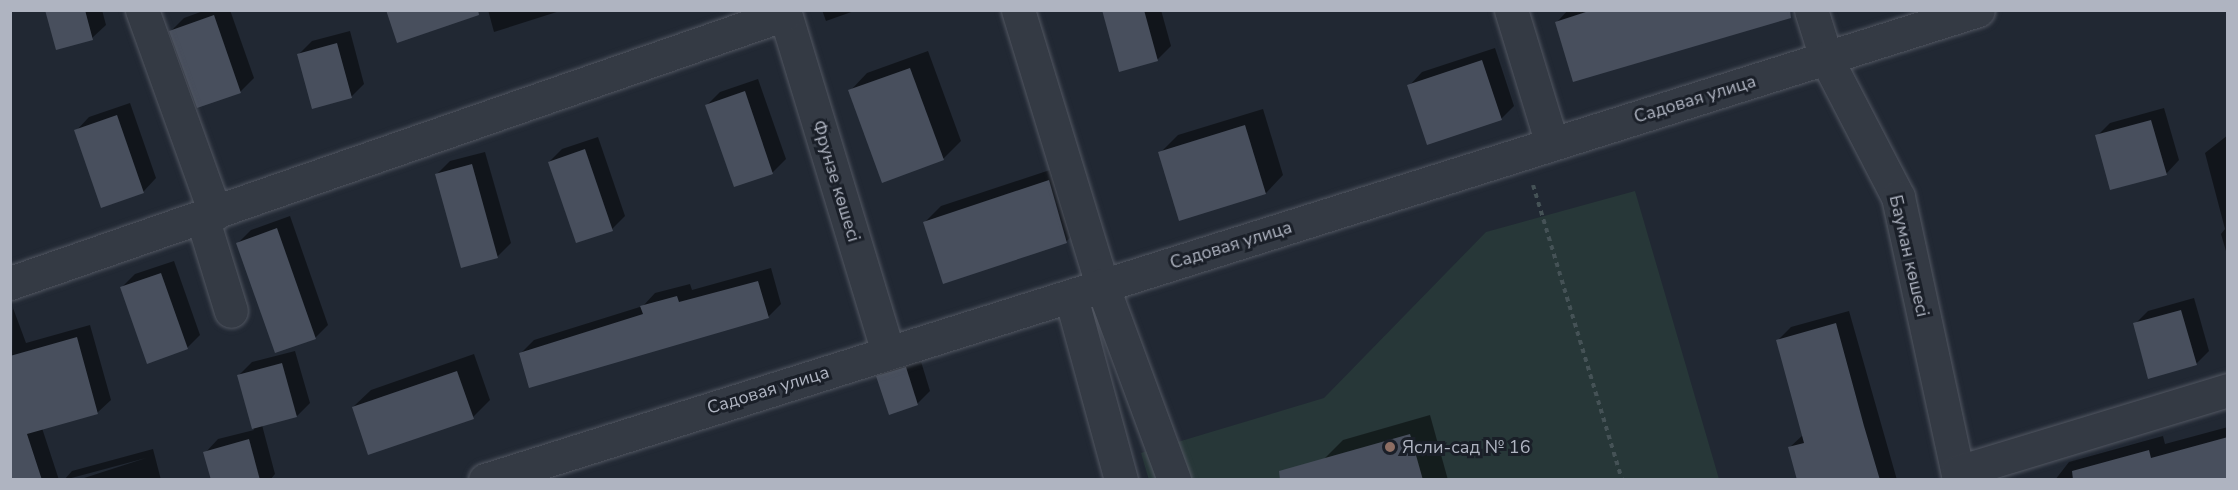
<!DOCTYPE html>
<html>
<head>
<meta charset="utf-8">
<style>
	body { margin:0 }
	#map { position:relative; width:2238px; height:490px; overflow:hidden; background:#212833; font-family:"Nunito Sans",sans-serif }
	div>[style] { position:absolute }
	.green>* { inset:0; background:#273738 }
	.shadow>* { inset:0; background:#0007 }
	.building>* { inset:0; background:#484f5d }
	.path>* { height:4px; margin-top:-2px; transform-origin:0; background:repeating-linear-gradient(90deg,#455256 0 4.5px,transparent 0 9px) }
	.roads { filter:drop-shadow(0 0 2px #525762) drop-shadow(0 0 2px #525762) }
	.minor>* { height:33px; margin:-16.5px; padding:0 16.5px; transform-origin:16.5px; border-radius:16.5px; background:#343a44 }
	.dots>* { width:16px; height:16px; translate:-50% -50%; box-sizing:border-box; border:3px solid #1a1f28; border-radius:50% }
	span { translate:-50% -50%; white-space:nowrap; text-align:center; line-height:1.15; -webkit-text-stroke:6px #1a1f28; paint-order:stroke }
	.street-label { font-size:18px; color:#afb4c1 }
	.poi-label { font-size:18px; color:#afb4c1 }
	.left { translate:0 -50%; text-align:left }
	.frame { position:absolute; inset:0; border:12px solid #afb4c1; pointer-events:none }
</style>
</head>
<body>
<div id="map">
	<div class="green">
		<div style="clip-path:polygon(1635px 191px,1719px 479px,1149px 480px,1141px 453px,1324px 398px,1486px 232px)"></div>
	</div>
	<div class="shadow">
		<div style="clip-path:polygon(47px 10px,102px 10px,106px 25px,92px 38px)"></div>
		<div style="clip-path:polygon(206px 10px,230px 10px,254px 78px,240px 92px,171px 31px,184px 18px)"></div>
		<div style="clip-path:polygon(488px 10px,563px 10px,494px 32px)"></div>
		<div style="clip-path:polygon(822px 10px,857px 10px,826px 21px)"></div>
		<div style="clip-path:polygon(1104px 10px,1161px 10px,1171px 46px,1158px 59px,1120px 70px)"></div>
		<div style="clip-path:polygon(1568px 10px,1764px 10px,1557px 22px)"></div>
		<div style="clip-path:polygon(350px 31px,364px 84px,351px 97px,299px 54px,312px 41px)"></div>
		<div style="clip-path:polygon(1495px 48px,1514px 106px,1501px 119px,1409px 86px,1422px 72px)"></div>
		<div style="clip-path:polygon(928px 51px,961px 141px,944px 158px,883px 181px,850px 91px,867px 73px)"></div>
		<div style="clip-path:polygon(758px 79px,786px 159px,773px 172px,735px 185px,707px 105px,720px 92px)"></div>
		<div style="clip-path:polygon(130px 103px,156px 178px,143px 192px,76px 131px,89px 117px)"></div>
		<div style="clip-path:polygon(2164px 108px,2179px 160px,2166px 174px,2097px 136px,2110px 123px)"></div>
		<div style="clip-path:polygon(1263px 109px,1283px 175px,1266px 193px,1160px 153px,1178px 135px)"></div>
		<div style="clip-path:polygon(2228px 135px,2228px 258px,2221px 234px,2225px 229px,2205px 153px)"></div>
		<div style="clip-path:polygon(598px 137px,625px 216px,612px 229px,549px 162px,562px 149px)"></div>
		<div style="clip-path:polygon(485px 152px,511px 243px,497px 257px,437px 174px,450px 161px)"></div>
		<div style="clip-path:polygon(1065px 165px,1082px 225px,1066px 242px,925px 222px,941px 206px)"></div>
		<div style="clip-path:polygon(290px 216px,328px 325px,315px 338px,238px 243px,251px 230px)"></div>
		<div style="clip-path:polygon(174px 261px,200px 335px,187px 348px,122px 287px,135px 274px)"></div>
		<div style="clip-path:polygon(771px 268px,781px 304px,768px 317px,521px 353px,534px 340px,643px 306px,655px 293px,690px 284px,692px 290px)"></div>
		<div style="clip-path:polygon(2194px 298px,2209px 351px,2196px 364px,2135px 324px,2148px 311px)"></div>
		<div style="clip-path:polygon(13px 308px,26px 343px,90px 325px,111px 400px,97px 413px,42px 428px,59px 480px,10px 480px)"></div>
		<div style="clip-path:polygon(1849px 311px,1897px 480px,1798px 480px,1790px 447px,1804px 434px,1778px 340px,1791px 327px)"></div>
		<div style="clip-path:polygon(295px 351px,310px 403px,297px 416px,262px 425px,275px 474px,270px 480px,213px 480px,205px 453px,218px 439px,254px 430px,239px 375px,252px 362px)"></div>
		<div style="clip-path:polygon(474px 354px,490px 400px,473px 417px,353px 407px,371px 390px)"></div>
		<div style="clip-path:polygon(919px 355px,930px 391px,917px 404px,878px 377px,891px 364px)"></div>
		<div style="clip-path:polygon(1430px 415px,1448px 480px,1314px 480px,1323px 460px,1343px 440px)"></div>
		<div style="clip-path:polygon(2228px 427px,2228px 480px,2055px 480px,2069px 462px,2163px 436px,2165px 444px)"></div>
		<div style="clip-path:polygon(153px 449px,161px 480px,78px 480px,146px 458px,64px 480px,72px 471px)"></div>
	</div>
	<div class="building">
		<div style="clip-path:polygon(45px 10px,85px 10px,93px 40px,56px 50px)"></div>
		<div style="clip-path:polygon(386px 10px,478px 10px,479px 15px,397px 43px)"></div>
		<div style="clip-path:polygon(1102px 10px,1144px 10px,1158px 61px,1119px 72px)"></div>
		<div style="clip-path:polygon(1592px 10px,1790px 10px,1791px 18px,1573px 82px,1555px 22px)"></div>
		<div style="clip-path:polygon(214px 15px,241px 93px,197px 108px,169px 31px)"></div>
		<div style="clip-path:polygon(337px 43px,352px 98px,312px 109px,297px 54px)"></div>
		<div style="clip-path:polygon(1482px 60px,1502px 120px,1427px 145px,1407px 85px)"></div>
		<div style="clip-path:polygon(910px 68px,944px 160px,882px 183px,848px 90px)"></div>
		<div style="clip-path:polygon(745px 91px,773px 174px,734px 187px,705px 105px)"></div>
		<div style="clip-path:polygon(117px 115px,144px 193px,101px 208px,74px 130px)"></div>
		<div style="clip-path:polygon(2151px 120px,2167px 175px,2110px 190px,2095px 135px)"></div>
		<div style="clip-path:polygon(1245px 125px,1266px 194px,1179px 221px,1158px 152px)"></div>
		<div style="clip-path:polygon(585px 149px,613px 231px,576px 243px,548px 162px)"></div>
		<div style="clip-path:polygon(472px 164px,498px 258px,461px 268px,435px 174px)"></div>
		<div style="clip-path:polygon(1049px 180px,1067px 243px,943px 284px,923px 222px)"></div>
		<div style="clip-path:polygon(277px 228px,316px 339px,275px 353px,236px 243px)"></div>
		<div style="clip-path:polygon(161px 273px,188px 349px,147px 364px,120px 287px)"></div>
		<div style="clip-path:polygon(758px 281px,769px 318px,529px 388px,519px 353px,643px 314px,640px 306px,677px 296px,679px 302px)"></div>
		<div style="clip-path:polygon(2181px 310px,2197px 365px,2148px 379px,2133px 323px)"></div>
		<div style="clip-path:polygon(1836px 323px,1864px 426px,1880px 480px,1797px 480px,1788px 447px,1804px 443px,1776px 340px)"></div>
		<div style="clip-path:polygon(77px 337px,98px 414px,27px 434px,42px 480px,10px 480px,10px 356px)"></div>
		<div style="clip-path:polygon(282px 363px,297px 417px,252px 429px,237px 375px)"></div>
		<div style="clip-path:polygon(906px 367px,918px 405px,889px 415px,876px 376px)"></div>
		<div style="clip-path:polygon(457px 371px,474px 419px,368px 455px,352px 407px)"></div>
		<div style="clip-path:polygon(1410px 434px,1423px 480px,1280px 480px,1279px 471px)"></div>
		<div style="clip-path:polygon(2228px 437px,2228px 480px,2073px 480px,2072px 471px,2149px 450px,2151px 458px)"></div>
		<div style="clip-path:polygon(249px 439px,260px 480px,211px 480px,203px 452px)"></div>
	</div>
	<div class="path">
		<div style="left:1533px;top:185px;width:308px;rotate:73.2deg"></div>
	</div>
	<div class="roads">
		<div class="minor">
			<div style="left:142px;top:10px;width:216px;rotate:70.2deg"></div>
			<div style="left:784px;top:10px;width:357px;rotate:73.1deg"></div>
			<div style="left:1018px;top:10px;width:288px;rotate:73deg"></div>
			<div style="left:1102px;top:285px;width:208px;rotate:69.7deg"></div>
			<div style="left:1511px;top:10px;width:140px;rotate:73deg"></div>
			<div style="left:1811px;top:10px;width:50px;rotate:72.6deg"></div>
			<div style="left:1826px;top:58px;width:157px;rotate:62.6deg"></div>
			<div style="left:1898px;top:197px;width:289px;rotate:77.8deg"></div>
			<div style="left:202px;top:217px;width:98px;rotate:72.9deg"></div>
			<div style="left:10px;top:283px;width:820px;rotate:-19.14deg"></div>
			<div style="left:1071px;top:297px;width:190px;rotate:74.7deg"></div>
			<div style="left:1958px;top:472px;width:282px;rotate:-16.9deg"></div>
			<div style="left:485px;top:480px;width:1565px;rotate:-17.47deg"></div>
		</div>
	</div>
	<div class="dots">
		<div style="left:1390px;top:447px;background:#8d6e63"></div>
	</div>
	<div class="street-label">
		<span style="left:1695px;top:99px;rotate:-17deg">Садовая улица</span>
		<span style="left:836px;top:181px;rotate:73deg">Фрунзе көшесі</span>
		<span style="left:1231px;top:245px;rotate:-17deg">Садовая улица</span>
		<span style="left:1909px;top:256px;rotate:77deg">Бауман көшесі</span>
		<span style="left:768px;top:390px;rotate:-17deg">Садовая улица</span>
	</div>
	<div class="poi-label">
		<span class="left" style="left:1402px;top:447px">Ясли-сад № 16</span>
	</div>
	<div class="frame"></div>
</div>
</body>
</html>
